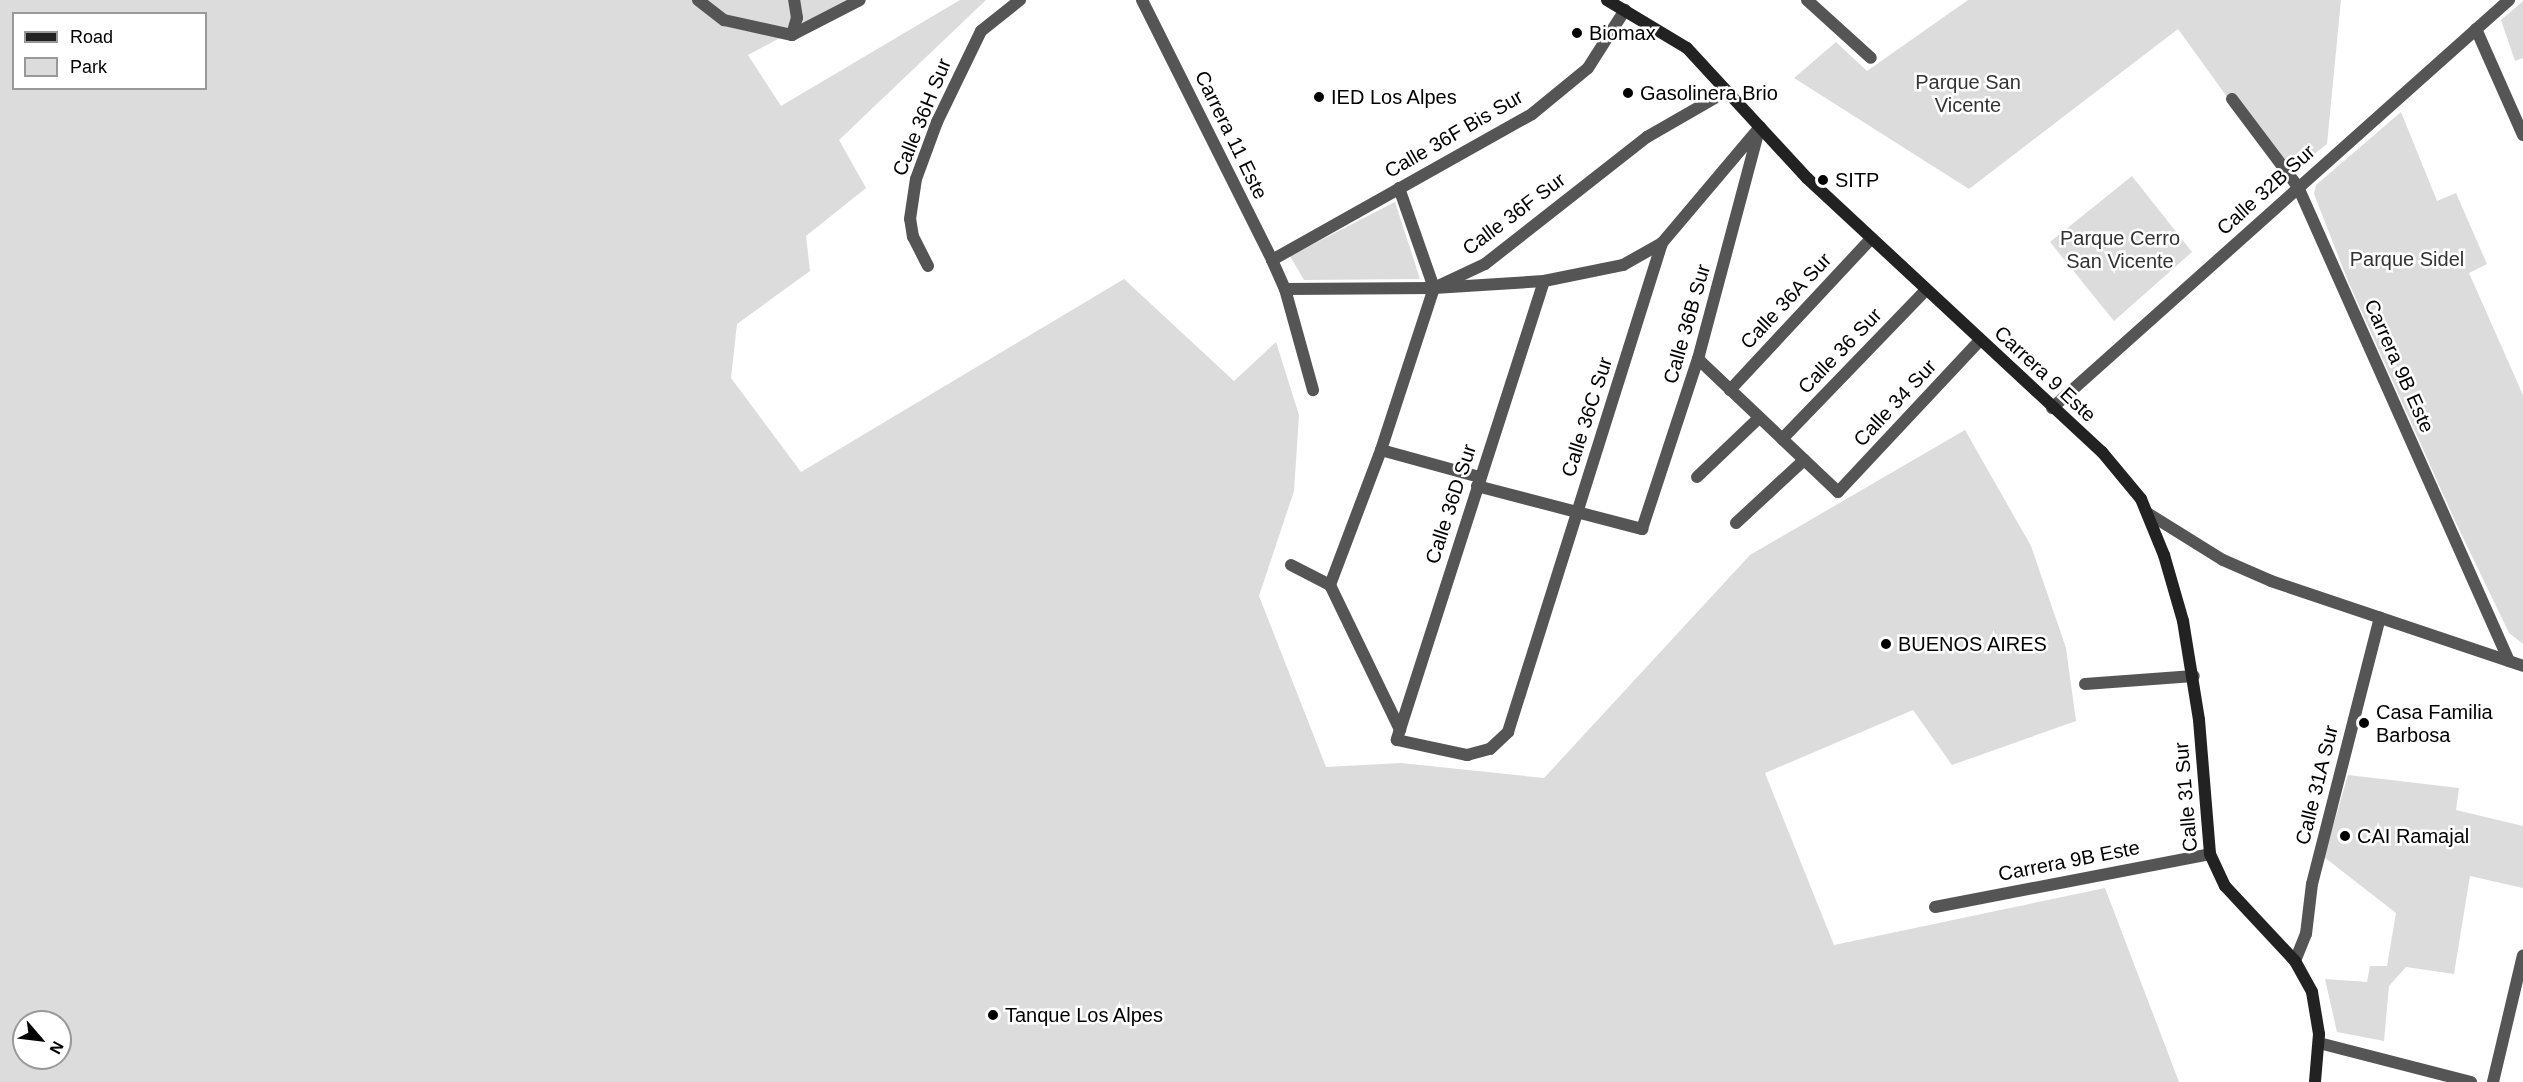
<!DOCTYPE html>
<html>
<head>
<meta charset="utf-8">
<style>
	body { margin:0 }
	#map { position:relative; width:2523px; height:1082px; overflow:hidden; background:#fff; font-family:Arial,sans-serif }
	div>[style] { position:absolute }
	.green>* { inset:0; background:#dcdcdc }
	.minor>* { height:12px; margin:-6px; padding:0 6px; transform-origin:6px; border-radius:6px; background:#555 }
	.tertiary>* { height:12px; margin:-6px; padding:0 6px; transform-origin:6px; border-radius:6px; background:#555 }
	.secondary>* { height:12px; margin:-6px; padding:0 6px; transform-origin:6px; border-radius:6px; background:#222 }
	.dots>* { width:16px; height:16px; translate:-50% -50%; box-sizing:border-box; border:3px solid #fff; border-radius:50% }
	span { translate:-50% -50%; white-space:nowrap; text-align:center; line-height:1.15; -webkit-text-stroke:5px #fff; paint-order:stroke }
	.poi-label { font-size:20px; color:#000 }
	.left { translate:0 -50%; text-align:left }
	.park-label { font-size:20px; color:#333 }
	.street-label { font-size:20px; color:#000 }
	.legend { position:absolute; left:12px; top:12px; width:195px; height:78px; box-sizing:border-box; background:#fff; border:2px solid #999; margin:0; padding:8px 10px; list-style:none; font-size:18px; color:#000 }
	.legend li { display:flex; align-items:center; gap:12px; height:30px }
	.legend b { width:30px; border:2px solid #999 }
	.north { position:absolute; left:12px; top:1010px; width:60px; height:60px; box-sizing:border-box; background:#fff; border:2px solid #999; border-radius:50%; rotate:118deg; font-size:16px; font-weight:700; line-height:24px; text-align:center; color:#000 }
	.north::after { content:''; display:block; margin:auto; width:21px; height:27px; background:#000; clip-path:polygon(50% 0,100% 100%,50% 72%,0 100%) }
</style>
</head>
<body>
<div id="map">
	<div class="green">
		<div style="clip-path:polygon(evenodd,0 0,852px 0,748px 55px,781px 106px,960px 0,986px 0,839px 140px,866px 188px,806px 236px,810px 271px,737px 324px,731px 378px,801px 472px,1124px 279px,1234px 381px,1276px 342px,1299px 415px,1294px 491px,1259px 596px,1326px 767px,1401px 763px,1544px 778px,1750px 555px,1965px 430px,2031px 546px,2066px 648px,2076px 721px,1952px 765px,1913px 710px,1765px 773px,1834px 945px,2105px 888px,2179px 1082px,0 1082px,0 0,14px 14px,206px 14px,206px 88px,14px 88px,14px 14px,0 0,24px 1022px,60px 1022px,60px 1058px,24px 1058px,24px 1022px)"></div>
		<div style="clip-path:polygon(1968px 0,2341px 0,2327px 144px,2293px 171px,2230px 101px,2178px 29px,1969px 189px,1794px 78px,1836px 42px,1867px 71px)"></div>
		<div style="clip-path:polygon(2523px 1px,2523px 58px,2515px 61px,2501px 20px)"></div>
		<div style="clip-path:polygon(2401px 112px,2437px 201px,2456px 193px,2487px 264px,2469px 273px,2523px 395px,2523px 644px,2509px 633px,2455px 521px,2348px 281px,2314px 194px,2316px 185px)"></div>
		<div style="clip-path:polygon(2132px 176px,2192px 252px,2114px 321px,2050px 242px)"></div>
		<div style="clip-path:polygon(1395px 202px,1420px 279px,1304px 280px,1290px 256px)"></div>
		<div style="clip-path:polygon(2348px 775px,2459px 788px,2456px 810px,2523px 826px,2523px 888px,2470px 876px,2454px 974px,2406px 967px,2389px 986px,2384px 1041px,2337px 1032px,2325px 979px,2367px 982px,2370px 966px,2387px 966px,2396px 913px,2324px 857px)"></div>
	</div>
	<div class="minor">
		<div style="left:698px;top:0;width:33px;rotate:38deg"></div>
		<div style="left:724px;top:20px;width:70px;rotate:12.4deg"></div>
		<div style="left:1142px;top:0;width:291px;rotate:63.4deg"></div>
		<div style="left:1272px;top:260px;width:32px;rotate:66deg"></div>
		<div style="left:1285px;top:289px;width:105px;rotate:74.5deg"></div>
		<div style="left:1807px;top:0;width:86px;rotate:42.2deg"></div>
		<div style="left:2476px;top:29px;width:116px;rotate:66.1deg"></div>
		<div style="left:792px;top:35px;width:76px;rotate:-27.2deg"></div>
		<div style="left:792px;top:35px;width:18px;rotate:-74deg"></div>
		<div style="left:797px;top:18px;width:18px;rotate:-99deg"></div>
		<div style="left:2232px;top:99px;width:110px;rotate:53.1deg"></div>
		<div style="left:2298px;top:187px;width:519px;rotate:66deg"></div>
		<div style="left:1399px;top:188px;width:106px;rotate:70.7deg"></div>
		<div style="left:1272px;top:260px;width:298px;rotate:-29.3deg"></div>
		<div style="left:1532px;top:114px;width:72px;rotate:-39.4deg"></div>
		<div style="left:1588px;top:68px;width:69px;rotate:-57.5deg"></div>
		<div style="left:928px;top:266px;width:33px;rotate:-117deg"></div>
		<div style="left:913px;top:237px;width:18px;rotate:-99deg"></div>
		<div style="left:910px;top:219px;width:40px;rotate:-81.5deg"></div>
		<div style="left:916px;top:179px;width:61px;rotate:-69.8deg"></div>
		<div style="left:937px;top:122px;width:101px;rotate:-64.2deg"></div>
		<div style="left:981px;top:31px;width:50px;rotate:-38.5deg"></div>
		<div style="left:1544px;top:281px;width:482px;rotate:107.8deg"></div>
		<div style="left:1397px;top:740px;width:72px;rotate:12.1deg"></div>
		<div style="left:1467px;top:755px;width:24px;rotate:-15deg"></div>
		<div style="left:1490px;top:749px;width:25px;rotate:-43deg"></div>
		<div style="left:1508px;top:732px;width:513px;rotate:-72.52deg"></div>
		<div style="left:1662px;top:243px;width:152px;rotate:-49.8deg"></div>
		<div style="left:1285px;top:289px;width:149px;rotate:-0.4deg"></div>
		<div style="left:1434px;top:288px;width:110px;rotate:-3.6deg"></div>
		<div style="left:1544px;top:281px;width:81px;rotate:-11.4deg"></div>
		<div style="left:1623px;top:265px;width:45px;rotate:-29.4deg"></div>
		<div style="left:1698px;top:359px;width:193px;rotate:43.5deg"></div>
		<div style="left:1838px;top:492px;width:208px;rotate:-46.9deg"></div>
		<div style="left:1730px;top:390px;width:207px;rotate:-47deg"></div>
		<div style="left:2052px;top:408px;width:613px;rotate:-41.76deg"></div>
		<div style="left:1782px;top:439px;width:207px;rotate:-46deg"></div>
		<div style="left:1381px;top:450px;width:103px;rotate:15.3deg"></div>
		<div style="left:1697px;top:477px;width:86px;rotate:-43.6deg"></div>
		<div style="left:1477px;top:486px;width:171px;rotate:14.6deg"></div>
		<div style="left:1642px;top:529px;width:179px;rotate:-71.8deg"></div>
		<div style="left:1698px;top:359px;width:238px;rotate:-75.1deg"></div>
		<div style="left:1736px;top:523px;width:93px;rotate:-42.8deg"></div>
		<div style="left:1291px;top:565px;width:44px;rotate:27.1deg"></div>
		<div style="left:1330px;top:585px;width:161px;rotate:64.2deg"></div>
		<div style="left:1330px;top:585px;width:144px;rotate:-69.3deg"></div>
		<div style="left:1381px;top:450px;width:170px;rotate:-71.9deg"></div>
		<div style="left:1434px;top:288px;width:56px;rotate:-25.2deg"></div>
		<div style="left:1485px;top:264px;width:206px;rotate:-38.1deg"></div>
		<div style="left:1647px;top:137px;width:92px;rotate:-29.9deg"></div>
		<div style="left:2085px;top:684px;width:109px;rotate:-4.2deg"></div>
		<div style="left:1935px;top:907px;width:280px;rotate:-10.9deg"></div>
		<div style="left:2295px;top:961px;width:29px;rotate:-68deg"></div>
		<div style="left:2306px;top:934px;width:50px;rotate:-83.2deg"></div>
		<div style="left:2312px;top:884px;width:275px;rotate:-75.7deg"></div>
		<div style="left:2319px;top:1043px;width:157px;rotate:14.4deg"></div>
		<div style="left:2493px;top:1082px;width:130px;rotate:-76.7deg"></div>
	</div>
	<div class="tertiary">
		<div style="left:2149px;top:514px;width:87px;rotate:31.9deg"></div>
		<div style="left:2223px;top:560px;width:52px;rotate:23.6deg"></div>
		<div style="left:2271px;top:581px;width:266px;rotate:18.6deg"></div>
	</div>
	<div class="secondary">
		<div style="left:1607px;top:0;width:93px;rotate:31deg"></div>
		<div style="left:1687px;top:48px;width:177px;rotate:47.3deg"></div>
		<div style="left:1807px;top:178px;width:403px;rotate:42.9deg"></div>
		<div style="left:2102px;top:452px;width:61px;rotate:50.3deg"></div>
		<div style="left:2141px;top:499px;width:61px;rotate:67.7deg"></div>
		<div style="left:2164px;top:555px;width:69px;rotate:73.9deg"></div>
		<div style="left:2183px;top:621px;width:100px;rotate:80.8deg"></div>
		<div style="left:2199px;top:720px;width:134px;rotate:85.3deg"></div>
		<div style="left:2210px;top:854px;width:35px;rotate:65deg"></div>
		<div style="left:2225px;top:886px;width:103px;rotate:47deg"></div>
		<div style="left:2295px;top:961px;width:35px;rotate:61deg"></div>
		<div style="left:2312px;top:992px;width:43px;rotate:80.5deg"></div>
		<div style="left:2319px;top:1034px;width:48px;rotate:94.8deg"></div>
	</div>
	<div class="dots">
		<div style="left:1577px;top:33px;background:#000"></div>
		<div style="left:1628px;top:93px;background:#000"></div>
		<div style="left:1319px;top:97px;background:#000"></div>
		<div style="left:1823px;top:180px;background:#000"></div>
		<div style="left:1886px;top:644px;background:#000"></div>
		<div style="left:2364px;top:723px;background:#000"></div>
		<div style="left:2345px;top:836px;background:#000"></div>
		<div style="left:993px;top:1015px;background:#000"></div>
	</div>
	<div class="poi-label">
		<span class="left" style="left:1589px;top:33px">Biomax</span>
		<span class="left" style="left:1640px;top:93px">Gasolinera Brio</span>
		<span class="left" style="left:1331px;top:97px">IED Los Alpes</span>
		<span class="left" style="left:1835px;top:180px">SITP</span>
		<span class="left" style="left:1898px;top:644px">BUENOS AIRES</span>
		<span class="left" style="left:2376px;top:724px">Casa Familia<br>Barbosa</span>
		<span class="left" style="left:2357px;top:836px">CAI Ramajal</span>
		<span class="left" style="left:1005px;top:1015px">Tanque Los Alpes</span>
	</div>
	<div class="park-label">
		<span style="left:1968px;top:94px">Parque San<br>Vicente</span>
		<span style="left:2120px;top:250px">Parque Cerro<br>San Vicente</span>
		<span style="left:2407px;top:259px">Parque Sidel</span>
	</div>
	<div class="street-label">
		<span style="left:922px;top:117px;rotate:-68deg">Calle 36H Sur</span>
		<span style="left:1454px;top:134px;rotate:-30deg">Calle 36F Bis Sur</span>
		<span style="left:1231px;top:135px;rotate:64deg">Carrera 11 Este</span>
		<span style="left:2266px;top:190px;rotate:-42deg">Calle 32B Sur</span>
		<span style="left:1514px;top:214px;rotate:-37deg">Calle 36F Sur</span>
		<span style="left:1786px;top:301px;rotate:-47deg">Calle 36A Sur</span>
		<span style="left:1687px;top:324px;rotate:-74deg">Calle 36B Sur</span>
		<span style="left:1840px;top:351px;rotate:-46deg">Calle 36 Sur</span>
		<span style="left:2399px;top:366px;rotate:66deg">Carrera 9B Este</span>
		<span style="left:2045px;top:374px;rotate:43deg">Carrera 9 Este</span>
		<span style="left:1895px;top:403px;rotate:-47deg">Calle 34 Sur</span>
		<span style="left:1587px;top:417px;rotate:-72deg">Calle 36C Sur</span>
		<span style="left:1451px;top:504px;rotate:-72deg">Calle 36D Sur</span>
		<span style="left:2317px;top:785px;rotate:-76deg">Calle 31A Sur</span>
		<span style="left:2186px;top:797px;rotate:-95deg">Calle 31 Sur</span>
		<span style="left:2069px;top:861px;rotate:-11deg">Carrera 9B Este</span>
	</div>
	<ul class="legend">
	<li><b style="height:8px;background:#222"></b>Road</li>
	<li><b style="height:16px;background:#dcdcdc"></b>Park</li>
	</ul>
	<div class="north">N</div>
</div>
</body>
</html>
